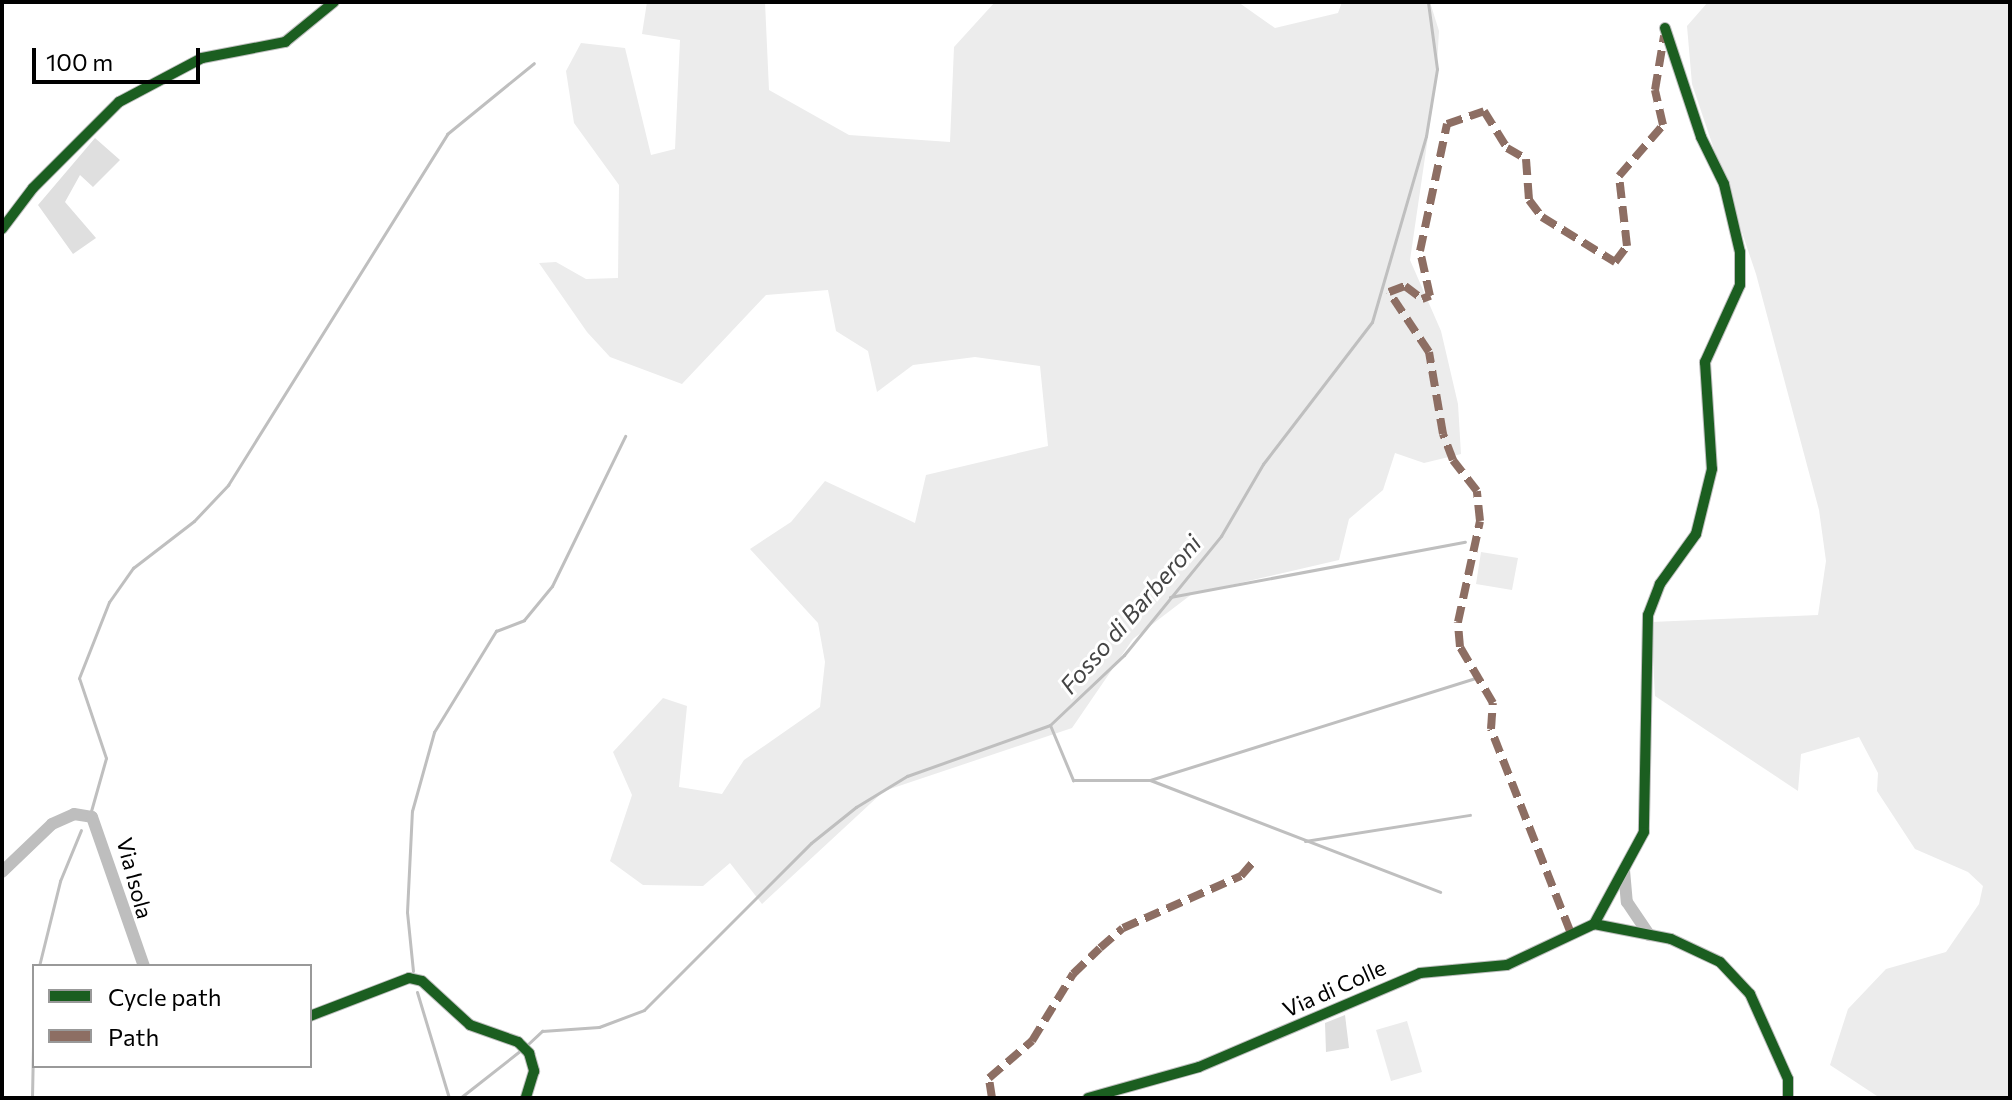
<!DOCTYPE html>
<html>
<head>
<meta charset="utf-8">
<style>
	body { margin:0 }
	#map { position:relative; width:2012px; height:1100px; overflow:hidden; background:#fff; font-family:Commissioner,sans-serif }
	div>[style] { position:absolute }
	.green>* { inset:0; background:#ececec }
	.stream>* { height:3px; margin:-1.5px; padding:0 1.5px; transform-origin:1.5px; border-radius:1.5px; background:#bfbfbf }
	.building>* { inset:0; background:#dfdfdf }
	.minor>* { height:12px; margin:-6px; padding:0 6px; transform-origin:6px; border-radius:6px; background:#bebebe }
	.quiet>* { height:8px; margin-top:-4px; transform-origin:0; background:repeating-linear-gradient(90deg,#8d6e63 0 16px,transparent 0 24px) }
	.cycleway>* { height:10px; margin:-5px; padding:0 5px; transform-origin:5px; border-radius:5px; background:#1b5e20 }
	span { translate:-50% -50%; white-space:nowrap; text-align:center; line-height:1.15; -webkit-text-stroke:6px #fff; paint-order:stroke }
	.street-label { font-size:22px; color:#000 }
	.water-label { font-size:24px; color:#444; font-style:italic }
	.frame { position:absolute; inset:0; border:4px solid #000; pointer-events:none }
	.legend { position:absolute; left:32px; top:964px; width:280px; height:104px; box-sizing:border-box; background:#fff; border:2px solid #999; margin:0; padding:10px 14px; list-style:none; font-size:24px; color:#000 }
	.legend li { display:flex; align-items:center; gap:16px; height:40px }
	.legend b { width:40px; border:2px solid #999 }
	.scale { position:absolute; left:32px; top:48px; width:168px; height:36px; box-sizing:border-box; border:4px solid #000; border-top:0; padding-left:10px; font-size:24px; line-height:28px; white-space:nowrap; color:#000; -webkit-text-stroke:6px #fff; paint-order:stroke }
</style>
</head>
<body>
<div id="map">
	<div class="green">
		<div style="clip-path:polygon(647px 2px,765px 2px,769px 90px,849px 135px,950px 142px,954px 47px,995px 2px,1238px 2px,1275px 28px,1338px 13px,1342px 2px,1430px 2px,1439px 31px,1436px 82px,1410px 260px,1441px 331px,1458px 404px,1461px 454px,1424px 463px,1395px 453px,1383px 490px,1349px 519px,1339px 560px,1192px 594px,1133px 639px,1072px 728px,884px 791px,762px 904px,730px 863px,703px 886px,643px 885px,610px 861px,632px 795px,613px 752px,663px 698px,687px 706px,679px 787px,722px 794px,744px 760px,820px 707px,825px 662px,818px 623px,750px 549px,791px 522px,825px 481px,915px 523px,926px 475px,1048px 446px,1040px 366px,975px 357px,913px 365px,877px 392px,868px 351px,836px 331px,828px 290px,766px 295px,682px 384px,610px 357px,587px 332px,539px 263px,556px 262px,586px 279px,618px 278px,619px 185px,574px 123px,566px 71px,581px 43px,625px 48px,651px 155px,675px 149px,680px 40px,642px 34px)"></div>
		<div style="clip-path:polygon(1708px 2px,2010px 2px,2010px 1098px,1880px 1098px,1830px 1065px,1848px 1009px,1886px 969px,1946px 952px,1979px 904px,1983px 886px,1968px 872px,1915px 849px,1877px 791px,1878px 773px,1859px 737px,1801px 754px,1798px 791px,1655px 696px,1651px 622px,1818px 615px,1826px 561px,1819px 510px,1756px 274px,1692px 84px,1687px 26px)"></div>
		<div style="clip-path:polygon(1481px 552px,1518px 558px,1512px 590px,1476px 584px)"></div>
		<div style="clip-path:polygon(1407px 1021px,1422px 1072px,1391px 1081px,1376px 1030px)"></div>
	</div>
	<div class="stream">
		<div style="left:1170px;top:597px;width:300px;rotate:-10.6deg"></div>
		<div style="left:1050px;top:725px;width:60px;rotate:67.3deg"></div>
		<div style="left:1073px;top:780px;width:77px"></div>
		<div style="left:1150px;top:780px;width:341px;rotate:-17.4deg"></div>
		<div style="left:1150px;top:780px;width:311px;rotate:21.1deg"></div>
		<div style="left:91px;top:811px;width:55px;rotate:-74.2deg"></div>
		<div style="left:106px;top:758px;width:84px;rotate:-108.6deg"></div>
		<div style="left:79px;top:678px;width:82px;rotate:-68.5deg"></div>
		<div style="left:109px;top:602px;width:42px;rotate:-54.8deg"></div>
		<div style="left:133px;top:568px;width:77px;rotate:-37.6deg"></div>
		<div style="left:194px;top:521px;width:50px;rotate:-46.6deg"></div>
		<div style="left:228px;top:485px;width:414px;rotate:-58deg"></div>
		<div style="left:447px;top:134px;width:112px;rotate:-39.2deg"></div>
		<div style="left:1305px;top:841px;width:167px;rotate:-9deg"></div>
		<div style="left:39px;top:966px;width:88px;rotate:-76.1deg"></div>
		<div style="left:60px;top:881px;width:55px;rotate:-67.6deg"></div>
		<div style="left:413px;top:971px;width:59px;rotate:-95.8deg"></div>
		<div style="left:407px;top:912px;width:101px;rotate:-87.2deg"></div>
		<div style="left:412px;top:811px;width:82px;rotate:-74.4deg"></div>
		<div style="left:434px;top:732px;width:119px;rotate:-58.5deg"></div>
		<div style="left:496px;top:631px;width:30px;rotate:-21deg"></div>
		<div style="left:524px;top:620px;width:44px;rotate:-50.5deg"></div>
		<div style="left:552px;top:586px;width:167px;rotate:-64deg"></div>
		<div style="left:417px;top:992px;width:111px;rotate:73.2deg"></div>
		<div style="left:527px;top:1045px;width:21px;rotate:-43deg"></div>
		<div style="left:542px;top:1031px;width:57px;rotate:-4deg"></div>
		<div style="left:599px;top:1027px;width:48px;rotate:-20.7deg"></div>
		<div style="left:644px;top:1010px;width:236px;rotate:-45deg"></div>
		<div style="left:811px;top:843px;width:58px;rotate:-38.7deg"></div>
		<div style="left:856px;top:807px;width:60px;rotate:-31.3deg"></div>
		<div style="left:907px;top:776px;width:152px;rotate:-19.6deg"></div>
		<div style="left:1050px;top:725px;width:102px;rotate:-43.4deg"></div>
		<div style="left:1124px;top:655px;width:154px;rotate:-50.8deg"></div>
		<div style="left:1221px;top:536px;width:83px;rotate:-59.7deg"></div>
		<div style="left:1263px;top:464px;width:179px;rotate:-52.5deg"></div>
		<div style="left:1372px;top:322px;width:194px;rotate:-73.8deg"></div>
		<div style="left:1426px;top:136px;width:68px;rotate:-80.7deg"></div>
		<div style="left:1437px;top:69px;width:68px;rotate:-97.7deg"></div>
		<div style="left:32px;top:1098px;width:102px;rotate:-88.9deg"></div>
		<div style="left:460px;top:1098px;width:78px;rotate:-38.2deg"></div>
	</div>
	<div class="building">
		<div style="clip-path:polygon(95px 138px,120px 160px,93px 187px,80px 175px,65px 202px,96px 238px,73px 254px,38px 205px)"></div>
		<div style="clip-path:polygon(1345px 1015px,1349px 1048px,1326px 1052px,1325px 1023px)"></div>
	</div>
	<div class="minor">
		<div style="left:1665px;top:28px;width:115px;rotate:71.7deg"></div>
		<div style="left:1701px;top:137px;width:52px;rotate:63.9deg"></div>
		<div style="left:1724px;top:184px;width:70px;rotate:76.8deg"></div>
		<div style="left:1740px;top:252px;width:33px;rotate:90deg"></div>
		<div style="left:1740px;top:285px;width:85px;rotate:114.4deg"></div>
		<div style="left:1705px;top:362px;width:107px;rotate:86.3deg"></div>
		<div style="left:1712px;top:469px;width:67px;rotate:103.8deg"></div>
		<div style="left:1696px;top:534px;width:62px;rotate:125.8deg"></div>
		<div style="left:1660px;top:584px;width:33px;rotate:111deg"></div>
		<div style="left:1648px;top:615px;width:217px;rotate:91.1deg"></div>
		<div style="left:1644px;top:832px;width:105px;rotate:118.5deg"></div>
		<div style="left:1594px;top:924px;width:78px;rotate:11deg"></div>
		<div style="left:1671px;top:939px;width:54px;rotate:25.1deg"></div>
		<div style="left:1720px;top:962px;width:44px;rotate:46.8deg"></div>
		<div style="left:1750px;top:994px;width:93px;rotate:65.9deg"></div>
		<div style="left:1788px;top:1079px;width:19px;rotate:90deg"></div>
		<div style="left:2px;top:229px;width:51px;rotate:-52.9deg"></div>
		<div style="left:33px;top:188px;width:122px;rotate:-45deg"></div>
		<div style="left:119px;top:102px;width:94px;rotate:-27.9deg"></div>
		<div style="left:202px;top:58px;width:85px;rotate:-10.9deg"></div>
		<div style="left:285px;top:42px;width:63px;rotate:-39.2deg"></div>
		<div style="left:1624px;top:870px;width:32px;rotate:85deg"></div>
		<div style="left:1627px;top:902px;width:40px;rotate:56deg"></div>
		<div style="left:2px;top:872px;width:69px;rotate:-43.8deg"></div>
		<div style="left:52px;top:824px;width:24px;rotate:-24deg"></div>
		<div style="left:74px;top:814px;width:18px;rotate:9deg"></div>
		<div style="left:92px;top:817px;width:158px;rotate:70.8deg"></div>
		<div style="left:310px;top:1016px;width:106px;rotate:-21deg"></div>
		<div style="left:409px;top:978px;width:13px;rotate:13deg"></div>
		<div style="left:422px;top:981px;width:65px;rotate:42.5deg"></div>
		<div style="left:470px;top:1025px;width:51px;rotate:19.5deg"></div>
		<div style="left:518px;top:1042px;width:16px;rotate:45deg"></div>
		<div style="left:529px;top:1053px;width:19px;rotate:74deg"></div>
		<div style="left:534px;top:1071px;width:28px;rotate:107deg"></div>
		<div style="left:1088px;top:1098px;width:115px;rotate:-15.6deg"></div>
		<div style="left:1199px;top:1067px;width:240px;rotate:-23deg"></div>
		<div style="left:1420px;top:973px;width:87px;rotate:-5.3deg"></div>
		<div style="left:1507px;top:965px;width:96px;rotate:-25.2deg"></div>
	</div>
	<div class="quiet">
		<div style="left:1570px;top:931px;width:217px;rotate:-111.4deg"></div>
		<div style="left:1491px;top:729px;width:26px;rotate:-86deg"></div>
		<div style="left:1493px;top:703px;width:65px;rotate:-120.5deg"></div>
		<div style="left:1460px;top:647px;width:25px;rotate:-95deg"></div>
		<div style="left:1458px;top:622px;width:103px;rotate:-77.7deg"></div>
		<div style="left:1480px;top:521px;width:30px;rotate:-96deg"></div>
		<div style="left:1477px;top:491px;width:39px;rotate:-128deg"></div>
		<div style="left:1453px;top:460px;width:28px;rotate:-111deg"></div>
		<div style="left:1443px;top:434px;width:83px;rotate:-99.7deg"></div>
		<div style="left:1429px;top:352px;width:72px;rotate:-123.7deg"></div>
		<div style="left:1389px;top:292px;width:17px;rotate:-21deg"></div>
		<div style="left:1405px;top:286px;width:21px;rotate:37deg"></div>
		<div style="left:1422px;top:299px;width:9px;rotate:-21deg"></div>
		<div style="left:1430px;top:296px;width:46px;rotate:-102.5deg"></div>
		<div style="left:1420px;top:251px;width:130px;rotate:-78deg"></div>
		<div style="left:1447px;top:124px;width:39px;rotate:-19deg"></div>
		<div style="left:1484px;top:111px;width:44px;rotate:58.1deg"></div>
		<div style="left:1507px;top:148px;width:22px;rotate:30deg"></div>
		<div style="left:1526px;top:159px;width:41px;rotate:85.8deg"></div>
		<div style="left:1529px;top:200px;width:21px;rotate:53deg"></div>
		<div style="left:1542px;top:217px;width:86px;rotate:31.7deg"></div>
		<div style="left:1615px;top:262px;width:20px;rotate:-53deg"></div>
		<div style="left:1627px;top:246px;width:70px;rotate:-96.5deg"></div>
		<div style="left:1619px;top:176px;width:67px;rotate:-49.2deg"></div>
		<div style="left:1663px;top:125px;width:36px;rotate:-103deg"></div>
		<div style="left:1655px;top:90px;width:55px;rotate:-80.5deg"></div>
		<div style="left:992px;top:1098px;width:20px;rotate:-99deg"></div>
		<div style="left:989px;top:1078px;width:57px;rotate:-40.7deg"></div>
		<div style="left:1032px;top:1041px;width:79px;rotate:-58.5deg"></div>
		<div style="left:1073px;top:974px;width:37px;rotate:-44deg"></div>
		<div style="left:1100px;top:948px;width:30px;rotate:-41deg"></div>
		<div style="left:1123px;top:928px;width:129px;rotate:-23.8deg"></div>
		<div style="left:1241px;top:876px;width:18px;rotate:-49deg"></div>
	</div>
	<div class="cycleway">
		<div style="left:1665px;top:28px;width:115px;rotate:71.7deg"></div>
		<div style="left:1701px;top:137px;width:52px;rotate:63.9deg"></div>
		<div style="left:1724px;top:184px;width:70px;rotate:76.8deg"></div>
		<div style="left:1740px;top:252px;width:33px;rotate:90deg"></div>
		<div style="left:1740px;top:285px;width:85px;rotate:114.4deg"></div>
		<div style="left:1705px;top:362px;width:107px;rotate:86.3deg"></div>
		<div style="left:1712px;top:469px;width:67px;rotate:103.8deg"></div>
		<div style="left:1696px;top:534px;width:62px;rotate:125.8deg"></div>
		<div style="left:1660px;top:584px;width:33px;rotate:111deg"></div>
		<div style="left:1648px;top:615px;width:217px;rotate:91.1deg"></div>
		<div style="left:1644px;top:832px;width:105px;rotate:118.5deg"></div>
		<div style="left:1594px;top:924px;width:78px;rotate:11deg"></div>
		<div style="left:1671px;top:939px;width:54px;rotate:25.1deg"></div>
		<div style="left:1720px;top:962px;width:44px;rotate:46.8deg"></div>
		<div style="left:1750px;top:994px;width:93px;rotate:65.9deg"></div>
		<div style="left:1788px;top:1079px;width:19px;rotate:90deg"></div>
		<div style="left:2px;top:229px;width:51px;rotate:-52.9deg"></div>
		<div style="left:33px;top:188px;width:122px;rotate:-45deg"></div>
		<div style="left:119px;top:102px;width:94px;rotate:-27.9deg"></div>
		<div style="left:202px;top:58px;width:85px;rotate:-10.9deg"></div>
		<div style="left:285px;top:42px;width:63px;rotate:-39.2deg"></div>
		<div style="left:310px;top:1016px;width:106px;rotate:-21deg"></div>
		<div style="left:409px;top:978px;width:13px;rotate:13deg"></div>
		<div style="left:422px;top:981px;width:65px;rotate:42.5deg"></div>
		<div style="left:470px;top:1025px;width:51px;rotate:19.5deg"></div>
		<div style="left:518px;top:1042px;width:16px;rotate:45deg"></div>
		<div style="left:529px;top:1053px;width:19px;rotate:74deg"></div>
		<div style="left:534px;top:1071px;width:28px;rotate:107deg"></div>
		<div style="left:1088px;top:1098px;width:115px;rotate:-15.6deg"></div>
		<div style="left:1199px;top:1067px;width:240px;rotate:-23deg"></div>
		<div style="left:1420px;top:973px;width:87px;rotate:-5.3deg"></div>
		<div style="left:1507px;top:965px;width:96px;rotate:-25.2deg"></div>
	</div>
	<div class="street-label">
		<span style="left:135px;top:878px;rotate:75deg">Via Isola</span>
		<span style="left:1334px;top:988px;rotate:-24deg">Via di Colle</span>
	</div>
	<div class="water-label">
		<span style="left:1130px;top:614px;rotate:-49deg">Fosso di Barberoni</span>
	</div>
	<div class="frame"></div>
	<ul class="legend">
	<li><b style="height:10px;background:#1b5e20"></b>Cycle path</li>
	<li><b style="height:10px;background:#8d6e63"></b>Path</li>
	</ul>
	<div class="scale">100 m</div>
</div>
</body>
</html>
